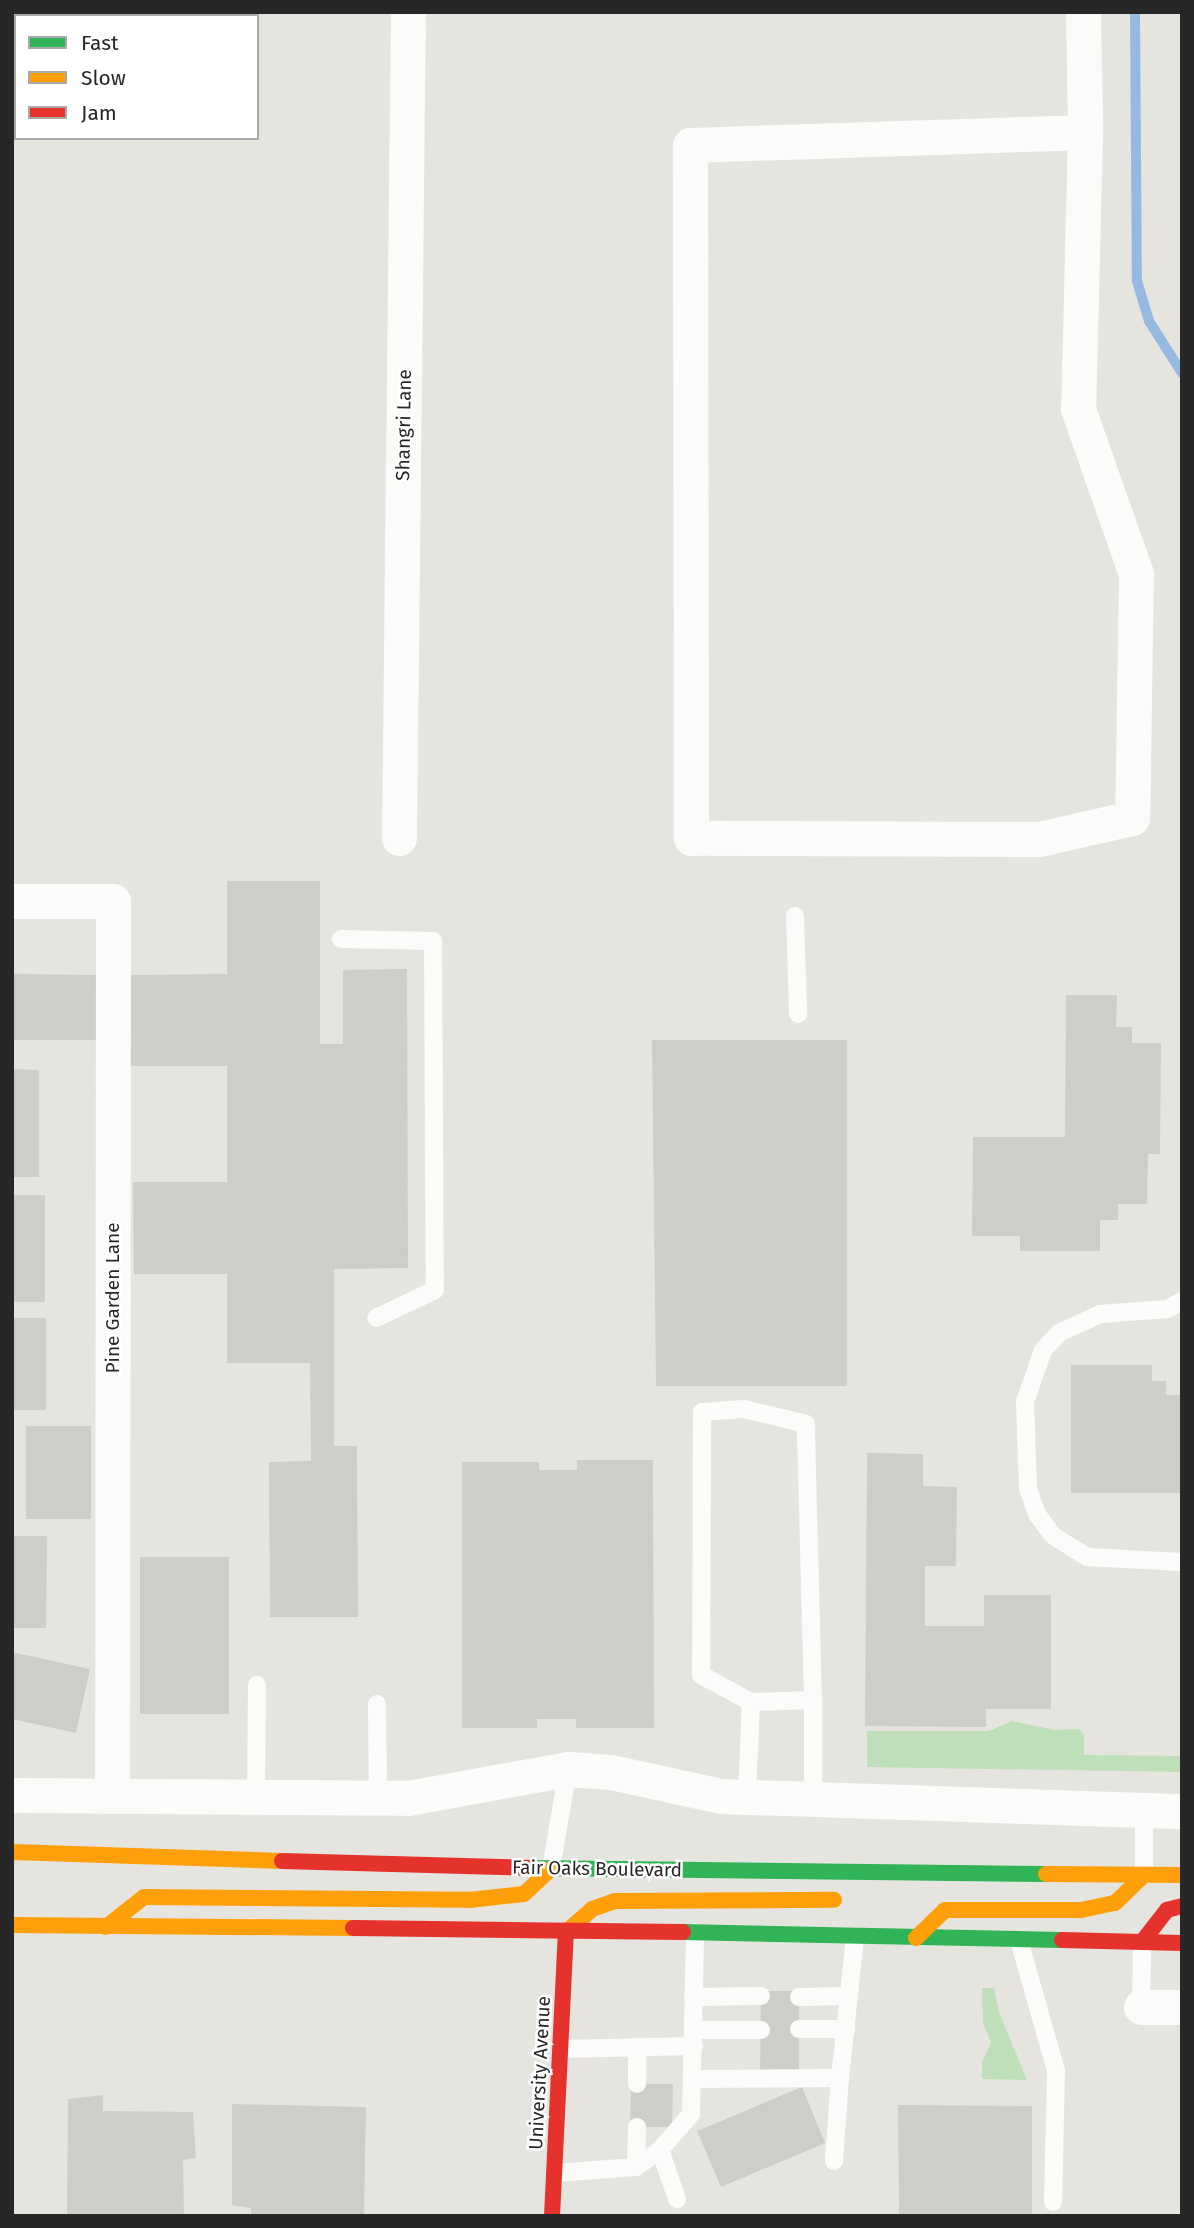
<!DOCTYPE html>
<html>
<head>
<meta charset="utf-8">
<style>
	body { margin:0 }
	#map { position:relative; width:1194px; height:2228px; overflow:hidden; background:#e6e4de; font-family:"Fira Sans",sans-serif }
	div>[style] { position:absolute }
	.green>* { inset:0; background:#bedfb9 }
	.stream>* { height:10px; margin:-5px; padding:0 5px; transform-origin:5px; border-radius:5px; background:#97b9e1 }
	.building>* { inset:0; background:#cfcdc9 }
	.lane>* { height:18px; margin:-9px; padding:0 9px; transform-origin:9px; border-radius:9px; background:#fbfbfa }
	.street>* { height:35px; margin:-17.5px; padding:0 17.5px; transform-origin:17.5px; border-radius:17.5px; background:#fbfbfa }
	.fast>* { height:16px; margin:-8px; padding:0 8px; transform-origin:8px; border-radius:8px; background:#30b455 }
	.slow>* { height:16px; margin:-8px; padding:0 8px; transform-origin:8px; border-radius:8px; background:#ff9f0a }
	.jam>* { height:16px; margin:-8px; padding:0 8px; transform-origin:8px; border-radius:8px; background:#e5322d }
	span { translate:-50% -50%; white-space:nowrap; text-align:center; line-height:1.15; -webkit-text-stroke:5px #fff; paint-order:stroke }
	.street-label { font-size:19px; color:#272727 }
	.frame { position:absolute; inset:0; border:14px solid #272727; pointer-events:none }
	.legend { position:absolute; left:14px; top:14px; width:245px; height:126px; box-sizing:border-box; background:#fff; border:2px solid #a9a9a9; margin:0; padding:9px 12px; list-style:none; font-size:21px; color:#272727 }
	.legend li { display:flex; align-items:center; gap:14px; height:35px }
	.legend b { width:35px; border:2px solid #a9a9a9 }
</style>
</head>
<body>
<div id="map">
	<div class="green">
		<div style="clip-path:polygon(1012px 1721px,1054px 1730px,1079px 1729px,1084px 1735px,1084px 1755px,1182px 1756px,1182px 1772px,867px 1767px,867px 1731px,989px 1731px)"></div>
		<div style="clip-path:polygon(982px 1988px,994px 1988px,999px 2012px,1027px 2080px,982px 2079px,982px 2062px,991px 2042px,983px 2024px)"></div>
	</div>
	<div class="stream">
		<div style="left:1135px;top:12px;width:269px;rotate:89.6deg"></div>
		<div style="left:1137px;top:281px;width:42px;rotate:73.3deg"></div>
		<div style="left:1149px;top:321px;width:62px;rotate:57.6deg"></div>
	</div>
	<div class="building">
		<div style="clip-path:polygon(227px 881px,320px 881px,320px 1044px,343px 1044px,343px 970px,407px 969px,408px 1268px,334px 1269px,334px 1446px,357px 1446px,358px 1617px,270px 1617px,269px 1462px,311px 1461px,310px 1363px,227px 1363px,227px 1274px,134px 1274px,133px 1182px,227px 1182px,227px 1066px,130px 1066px,130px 975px,227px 974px)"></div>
		<div style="clip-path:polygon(12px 974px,97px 975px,97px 1040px,12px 1040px)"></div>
		<div style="clip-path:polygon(1066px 995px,1117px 995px,1116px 1027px,1132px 1027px,1132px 1043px,1161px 1043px,1160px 1154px,1148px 1154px,1147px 1204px,1118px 1204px,1118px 1220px,1100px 1220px,1100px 1251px,1020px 1251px,1020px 1236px,972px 1236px,973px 1137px,1065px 1137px)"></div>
		<div style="clip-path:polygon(652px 1040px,847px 1040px,847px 1386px,656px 1386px)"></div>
		<div style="clip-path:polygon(12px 1069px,39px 1070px,39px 1177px,12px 1177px)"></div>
		<div style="clip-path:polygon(12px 1195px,45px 1195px,45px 1302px,12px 1302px)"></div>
		<div style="clip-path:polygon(12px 1318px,46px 1318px,46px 1410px,12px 1410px)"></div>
		<div style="clip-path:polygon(1071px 1365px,1152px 1365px,1152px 1381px,1166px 1381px,1166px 1395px,1182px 1395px,1182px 1493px,1071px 1493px)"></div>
		<div style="clip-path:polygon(26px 1426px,91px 1426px,91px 1519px,26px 1519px)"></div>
		<div style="clip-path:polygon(867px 1453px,923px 1454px,923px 1486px,957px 1487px,956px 1566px,925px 1566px,925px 1626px,984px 1626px,984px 1595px,1051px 1595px,1051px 1709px,986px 1709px,986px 1727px,865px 1726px)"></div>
		<div style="clip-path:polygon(577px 1460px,653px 1460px,654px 1728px,576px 1728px,576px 1719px,537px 1719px,537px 1728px,462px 1728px,462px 1462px,539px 1462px,539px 1470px,577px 1470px)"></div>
		<div style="clip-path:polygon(12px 1536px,47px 1536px,46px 1628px,12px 1628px)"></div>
		<div style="clip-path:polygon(140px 1557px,229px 1557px,229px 1714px,140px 1714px)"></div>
		<div style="clip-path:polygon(12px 1652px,90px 1669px,76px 1733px,12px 1719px)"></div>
		<div style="clip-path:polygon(761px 1991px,799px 1991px,799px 2075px,760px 2075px)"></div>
		<div style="clip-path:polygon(631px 2084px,673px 2084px,672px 2127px,630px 2127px)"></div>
		<div style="clip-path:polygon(802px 2087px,825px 2143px,721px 2187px,697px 2131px)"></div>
		<div style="clip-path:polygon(103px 2095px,103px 2111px,193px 2112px,196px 2158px,183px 2160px,184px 2216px,67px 2216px,68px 2099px)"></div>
		<div style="clip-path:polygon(232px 2104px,366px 2107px,364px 2216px,251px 2216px,251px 2208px,232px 2205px)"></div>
		<div style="clip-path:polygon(898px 2105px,1032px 2106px,1032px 2216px,899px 2216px)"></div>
	</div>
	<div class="lane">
		<div style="left:795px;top:916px;width:98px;rotate:88.2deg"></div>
		<div style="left:341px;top:939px;width:92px;rotate:1.2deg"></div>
		<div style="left:433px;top:941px;width:349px;rotate:89.7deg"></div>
		<div style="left:435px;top:1290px;width:65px;rotate:154.6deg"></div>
		<div style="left:1182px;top:1301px;width:17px;rotate:152deg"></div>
		<div style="left:1167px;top:1309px;width:67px;rotate:175.7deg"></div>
		<div style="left:1100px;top:1314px;width:45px;rotate:155.1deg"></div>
		<div style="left:1059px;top:1333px;width:23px;rotate:133deg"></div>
		<div style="left:1043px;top:1350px;width:55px;rotate:109.1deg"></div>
		<div style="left:1025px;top:1402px;width:87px;rotate:88deg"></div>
		<div style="left:1028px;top:1489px;width:27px;rotate:70deg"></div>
		<div style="left:1037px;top:1514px;width:26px;rotate:54deg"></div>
		<div style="left:1052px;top:1535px;width:41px;rotate:32.2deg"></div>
		<div style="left:1087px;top:1557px;width:95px;rotate:3deg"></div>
		<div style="left:377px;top:1704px;width:94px;rotate:89.4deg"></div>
		<div style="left:747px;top:1796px;width:94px;rotate:-87.6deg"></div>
		<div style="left:256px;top:1797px;width:112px;rotate:-89.5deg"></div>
		<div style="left:813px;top:1801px;width:101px;rotate:-90deg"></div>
		<div style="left:813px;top:1700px;width:276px;rotate:-91.5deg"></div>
		<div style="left:806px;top:1424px;width:64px;rotate:-166.4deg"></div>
		<div style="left:744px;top:1409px;width:42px;rotate:175.9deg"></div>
		<div style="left:702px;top:1412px;width:263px;rotate:90.2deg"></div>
		<div style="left:701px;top:1675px;width:57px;rotate:28.4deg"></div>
		<div style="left:751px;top:1702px;width:62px;rotate:-1.8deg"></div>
		<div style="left:1144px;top:1810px;width:65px;rotate:90deg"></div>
		<div style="left:551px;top:1869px;width:101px;rotate:-80.4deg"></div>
		<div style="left:1019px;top:1940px;width:136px;rotate:74.2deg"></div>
		<div style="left:1056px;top:2071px;width:131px;rotate:91.3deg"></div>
		<div style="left:693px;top:1997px;width:68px;rotate:-0.8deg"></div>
		<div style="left:799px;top:1997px;width:50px;rotate:-1.1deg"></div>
		<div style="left:1141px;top:2007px;width:65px;rotate:-89.1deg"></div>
		<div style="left:799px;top:2029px;width:47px"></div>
		<div style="left:693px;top:2030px;width:68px"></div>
		<div style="left:563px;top:2049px;width:131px;rotate:-1.3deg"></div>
		<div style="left:694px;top:2079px;width:146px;rotate:-0.4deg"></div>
		<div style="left:840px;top:2078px;width:142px;rotate:-83.9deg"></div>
		<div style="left:637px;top:2084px;width:37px;rotate:-90deg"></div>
		<div style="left:660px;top:2150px;width:52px;rotate:70.9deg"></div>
		<div style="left:834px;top:2161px;width:83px;rotate:-85.9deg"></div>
		<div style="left:636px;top:2167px;width:40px;rotate:-88.6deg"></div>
		<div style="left:556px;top:2173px;width:80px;rotate:-4.3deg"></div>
		<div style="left:636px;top:2167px;width:29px;rotate:-35deg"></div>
		<div style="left:660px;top:2150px;width:48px;rotate:-49.3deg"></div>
		<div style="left:691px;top:2114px;width:182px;rotate:-88.7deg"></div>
	</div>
	<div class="street">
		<div style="left:1083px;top:12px;width:120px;rotate:89deg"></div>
		<div style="left:1085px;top:132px;width:277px;rotate:91.4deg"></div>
		<div style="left:1078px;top:409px;width:175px;rotate:70.6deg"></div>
		<div style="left:1136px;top:574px;width:244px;rotate:90.9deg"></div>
		<div style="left:1132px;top:818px;width:95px;rotate:167.3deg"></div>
		<div style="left:1039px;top:839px;width:348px;rotate:-179.8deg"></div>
		<div style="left:691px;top:838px;width:693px;rotate:-90.08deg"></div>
		<div style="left:690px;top:145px;width:395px;rotate:-1.9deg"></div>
		<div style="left:399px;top:838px;width:826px;rotate:-89.38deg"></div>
		<div style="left:12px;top:901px;width:101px"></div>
		<div style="left:113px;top:901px;width:895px;rotate:90.06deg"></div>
		<div style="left:12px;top:1795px;width:396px;rotate:0.4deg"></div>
		<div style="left:408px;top:1798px;width:163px;rotate:-10.3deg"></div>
		<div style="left:568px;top:1769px;width:43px;rotate:4deg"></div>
		<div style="left:611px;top:1772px;width:113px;rotate:12.3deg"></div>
		<div style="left:721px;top:1796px;width:461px;rotate:1.9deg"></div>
		<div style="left:1141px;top:2007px;width:41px"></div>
	</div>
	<div class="fast">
		<div style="left:532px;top:1868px;width:514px;rotate:0.67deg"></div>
		<div style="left:683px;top:1932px;width:379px;rotate:1.2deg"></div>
	</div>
	<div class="slow">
		<div style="left:12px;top:1852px;width:270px;rotate:1.9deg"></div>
		<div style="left:1046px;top:1874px;width:136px;rotate:0.4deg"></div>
		<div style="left:12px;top:1925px;width:341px;rotate:0.5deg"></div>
		<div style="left:106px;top:1927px;width:48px;rotate:-38.3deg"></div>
		<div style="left:144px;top:1897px;width:325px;rotate:0.5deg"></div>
		<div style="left:469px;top:1900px;width:55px;rotate:-6.2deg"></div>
		<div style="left:524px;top:1894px;width:37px;rotate:-43deg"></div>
		<div style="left:566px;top:1932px;width:35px;rotate:-41deg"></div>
		<div style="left:592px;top:1909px;width:24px;rotate:-19deg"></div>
		<div style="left:615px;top:1901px;width:219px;rotate:-0.3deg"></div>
		<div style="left:916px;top:1938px;width:40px;rotate:-44deg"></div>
		<div style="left:945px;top:1910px;width:136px"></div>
		<div style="left:1081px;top:1910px;width:35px;rotate:-12deg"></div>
		<div style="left:1115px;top:1903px;width:40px;rotate:-44deg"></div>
	</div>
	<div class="jam">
		<div style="left:282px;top:1861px;width:250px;rotate:1.6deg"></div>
		<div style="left:353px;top:1928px;width:330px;rotate:0.7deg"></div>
		<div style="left:1062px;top:1940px;width:120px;rotate:1.4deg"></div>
		<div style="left:1142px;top:1942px;width:41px;rotate:-52deg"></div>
		<div style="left:1167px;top:1910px;width:16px;rotate:-15deg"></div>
		<div style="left:552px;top:2216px;width:284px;rotate:-87.2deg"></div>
	</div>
	<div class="street-label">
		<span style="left:404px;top:425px;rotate:-89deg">Shangri Lane</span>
		<span style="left:113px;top:1298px;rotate:-90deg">Pine Garden Lane</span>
		<span style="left:597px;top:1869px;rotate:1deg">Fair Oaks Boulevard</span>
		<span style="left:540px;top:2073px;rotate:-87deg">University Avenue</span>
	</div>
	<div class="frame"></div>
	<ul class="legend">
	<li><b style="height:9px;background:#30b455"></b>Fast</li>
	<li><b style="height:9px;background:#ff9f0a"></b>Slow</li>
	<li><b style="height:9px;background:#e5322d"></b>Jam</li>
	</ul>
</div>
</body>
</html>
